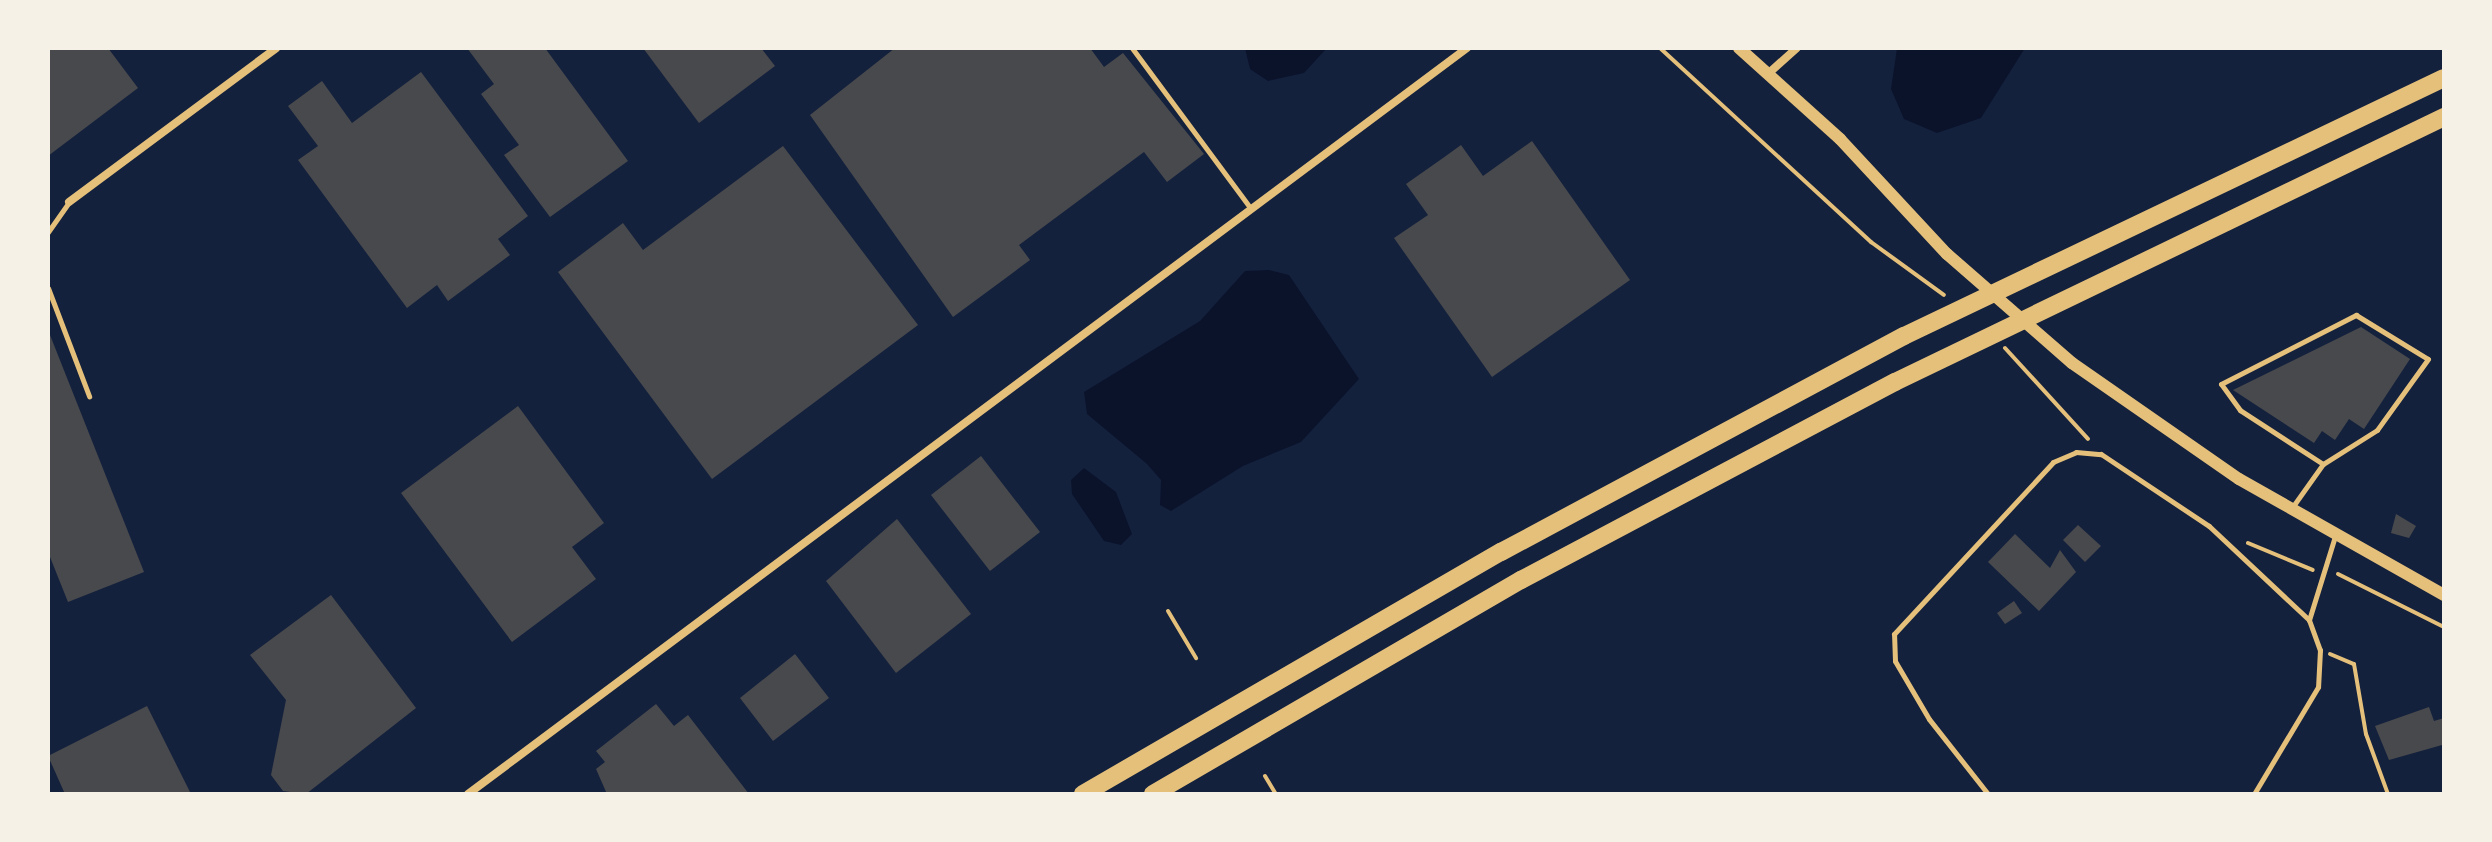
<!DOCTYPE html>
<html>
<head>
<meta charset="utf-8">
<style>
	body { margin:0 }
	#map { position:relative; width:2492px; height:842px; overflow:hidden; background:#14213d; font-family:"PT Sans Narrow",sans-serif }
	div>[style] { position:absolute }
	.water>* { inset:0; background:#0b132b }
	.building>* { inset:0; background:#48494c }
	.path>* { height:4px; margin:-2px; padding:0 2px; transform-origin:2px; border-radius:2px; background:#e5c07b }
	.service>* { height:5px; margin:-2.5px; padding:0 2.5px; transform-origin:2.5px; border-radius:2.5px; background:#e5c07b }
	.minor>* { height:8px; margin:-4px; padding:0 4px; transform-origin:4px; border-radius:4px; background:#e5c07b }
	.tertiary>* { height:12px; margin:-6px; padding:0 6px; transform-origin:6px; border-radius:6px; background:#e5c07b }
	.motorway>* { height:18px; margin:-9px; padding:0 9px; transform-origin:9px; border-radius:9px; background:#e5c07b }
	span { translate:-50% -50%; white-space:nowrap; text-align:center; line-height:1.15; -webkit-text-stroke:7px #f6f1e7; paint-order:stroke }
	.frame { position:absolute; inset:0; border:50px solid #f6f1e7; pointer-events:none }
</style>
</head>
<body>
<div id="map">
	<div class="water">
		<div style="clip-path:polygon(1245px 48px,1327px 48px,1304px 73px,1268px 81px,1250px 69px)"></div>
		<div style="clip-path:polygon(1897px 48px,2025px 48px,1981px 118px,1937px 133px,1904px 119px,1891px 89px)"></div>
		<div style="clip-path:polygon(1269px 270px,1289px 275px,1359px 379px,1301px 442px,1243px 466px,1171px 511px,1160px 505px,1161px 480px,1147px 464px,1087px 414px,1084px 392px,1200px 321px,1245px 271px)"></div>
		<div style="clip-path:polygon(1084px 468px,1116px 492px,1132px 534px,1121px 545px,1104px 541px,1072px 494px,1071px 480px)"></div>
	</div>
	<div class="building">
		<div style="clip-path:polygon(48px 48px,108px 48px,138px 88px,48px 156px)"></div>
		<div style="clip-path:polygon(467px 48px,545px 48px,628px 161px,550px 217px,504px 155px,519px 145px,481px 94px,494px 84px)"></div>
		<div style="clip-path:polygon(643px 48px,761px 48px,775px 66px,699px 123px)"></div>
		<div style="clip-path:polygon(895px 48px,1090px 48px,1104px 67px,1123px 53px,1204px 154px,1167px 182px,1144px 152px,1019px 245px,1030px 260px,953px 317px,810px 115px)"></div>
		<div style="clip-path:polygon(421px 72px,528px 216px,498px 239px,510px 255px,448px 301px,437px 285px,407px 308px,298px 160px,318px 146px,288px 106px,322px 81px,352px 123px)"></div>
		<div style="clip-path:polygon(1532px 141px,1630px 280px,1492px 377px,1394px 238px,1428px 215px,1406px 184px,1443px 158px,1461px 145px,1483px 176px)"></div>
		<div style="clip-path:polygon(783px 146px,918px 325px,712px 479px,558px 272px,623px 223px,643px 250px)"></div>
		<div style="clip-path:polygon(2361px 327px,2410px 359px,2364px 429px,2349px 419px,2335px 440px,2322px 431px,2314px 443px,2233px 390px)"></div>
		<div style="clip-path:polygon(48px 330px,144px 572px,68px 602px,48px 552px)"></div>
		<div style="clip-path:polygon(518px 406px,604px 523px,572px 547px,596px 579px,512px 642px,401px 493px)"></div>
		<div style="clip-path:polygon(981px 456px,1040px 532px,990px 571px,931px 495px)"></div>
		<div style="clip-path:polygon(2396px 514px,2416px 526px,2409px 538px,2391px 533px)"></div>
		<div style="clip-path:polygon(897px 519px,971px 614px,896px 673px,826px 581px)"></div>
		<div style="clip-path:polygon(2078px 525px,2101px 546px,2085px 562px,2063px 540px)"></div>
		<div style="clip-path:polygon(2015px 534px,2050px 568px,2060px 550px,2076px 572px,2039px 611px,1988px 562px)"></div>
		<div style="clip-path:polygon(331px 595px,416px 708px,306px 794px,283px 791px,271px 775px,286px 700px,250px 655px)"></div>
		<div style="clip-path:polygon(2014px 601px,2022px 613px,2005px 624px,1997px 613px)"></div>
		<div style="clip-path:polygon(795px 654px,829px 698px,773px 741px,740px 698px)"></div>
		<div style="clip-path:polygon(656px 704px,674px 726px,688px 715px,749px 794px,607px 794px,596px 769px,605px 762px,596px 751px)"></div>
		<div style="clip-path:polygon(147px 706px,191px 794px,65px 794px,48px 756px)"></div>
		<div style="clip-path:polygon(2429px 707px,2434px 721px,2444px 718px,2442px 745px,2389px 760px,2375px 726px)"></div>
	</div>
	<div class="path">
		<div style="left:1660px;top:48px;width:287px;rotate:42.6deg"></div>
		<div style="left:1871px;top:242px;width:90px;rotate:36deg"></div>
		<div style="left:2005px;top:348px;width:123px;rotate:47.6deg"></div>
		<div style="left:2248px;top:543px;width:70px;rotate:22.6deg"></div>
		<div style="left:2338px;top:574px;width:119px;rotate:26.6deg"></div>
		<div style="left:1168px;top:611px;width:55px;rotate:59.2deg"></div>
		<div style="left:2330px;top:654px;width:26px;rotate:23deg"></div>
		<div style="left:2354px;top:664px;width:71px;rotate:80.3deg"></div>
		<div style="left:2366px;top:734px;width:64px;rotate:69.9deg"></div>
		<div style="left:1265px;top:776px;width:21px;rotate:59deg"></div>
	</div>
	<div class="service">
		<div style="left:1132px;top:48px;width:200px;rotate:53.5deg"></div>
		<div style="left:48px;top:232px;width:37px;rotate:-55deg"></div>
		<div style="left:48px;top:288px;width:116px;rotate:69.2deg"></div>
		<div style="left:2291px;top:509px;width:55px;rotate:-54.6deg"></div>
		<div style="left:2323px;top:464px;width:99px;rotate:-147deg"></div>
		<div style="left:2240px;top:410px;width:32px;rotate:-126deg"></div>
		<div style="left:2221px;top:384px;width:152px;rotate:-27.1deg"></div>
		<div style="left:2356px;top:315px;width:84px;rotate:31.4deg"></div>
		<div style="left:2428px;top:359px;width:87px;rotate:125.7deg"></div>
		<div style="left:2377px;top:430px;width:64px;rotate:147.8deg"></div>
		<div style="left:2309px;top:620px;width:88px;rotate:-72.8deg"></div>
		<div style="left:1988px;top:794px;width:95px;rotate:-128.2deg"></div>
		<div style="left:1929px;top:719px;width:67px;rotate:-120.4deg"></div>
		<div style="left:1895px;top:661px;width:27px;rotate:-92deg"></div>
		<div style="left:1894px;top:634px;width:234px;rotate:-47.2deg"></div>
		<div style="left:2053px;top:462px;width:25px;rotate:-23deg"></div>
		<div style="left:2076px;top:452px;width:25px;rotate:5deg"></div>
		<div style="left:2101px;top:454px;width:130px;rotate:33.7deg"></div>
		<div style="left:2209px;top:526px;width:137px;rotate:43.2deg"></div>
		<div style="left:2309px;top:620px;width:32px;rotate:70deg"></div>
		<div style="left:2320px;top:650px;width:37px;rotate:93deg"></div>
		<div style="left:2318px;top:687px;width:125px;rotate:120.9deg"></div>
	</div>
	<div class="minor">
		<div style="left:1770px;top:72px;width:36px;rotate:-42deg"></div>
		<div style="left:69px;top:202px;width:258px;rotate:-36.6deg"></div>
		<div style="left:468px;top:794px;width:1247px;rotate:-36.75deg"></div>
	</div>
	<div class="tertiary">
		<div style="left:1739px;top:48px;width:136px;rotate:42deg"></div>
		<div style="left:1840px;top:139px;width:157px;rotate:47.1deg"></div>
		<div style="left:1947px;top:254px;width:166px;rotate:41.1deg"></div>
		<div style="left:2072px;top:363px;width:203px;rotate:34.8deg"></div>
		<div style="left:2239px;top:479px;width:236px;rotate:29.5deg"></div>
	</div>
	<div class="motorway">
		<div style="left:1083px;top:794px;width:483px;rotate:-30.1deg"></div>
		<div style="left:1501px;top:552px;width:457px;rotate:-28.2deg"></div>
		<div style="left:1904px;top:336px;width:598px;rotate:-25.54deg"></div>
		<div style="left:1153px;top:794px;width:426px;rotate:-30.2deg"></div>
		<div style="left:1521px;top:580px;width:423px;rotate:-27.9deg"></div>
		<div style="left:1895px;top:382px;width:610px;rotate:-25.77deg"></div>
	</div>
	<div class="frame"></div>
</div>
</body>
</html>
